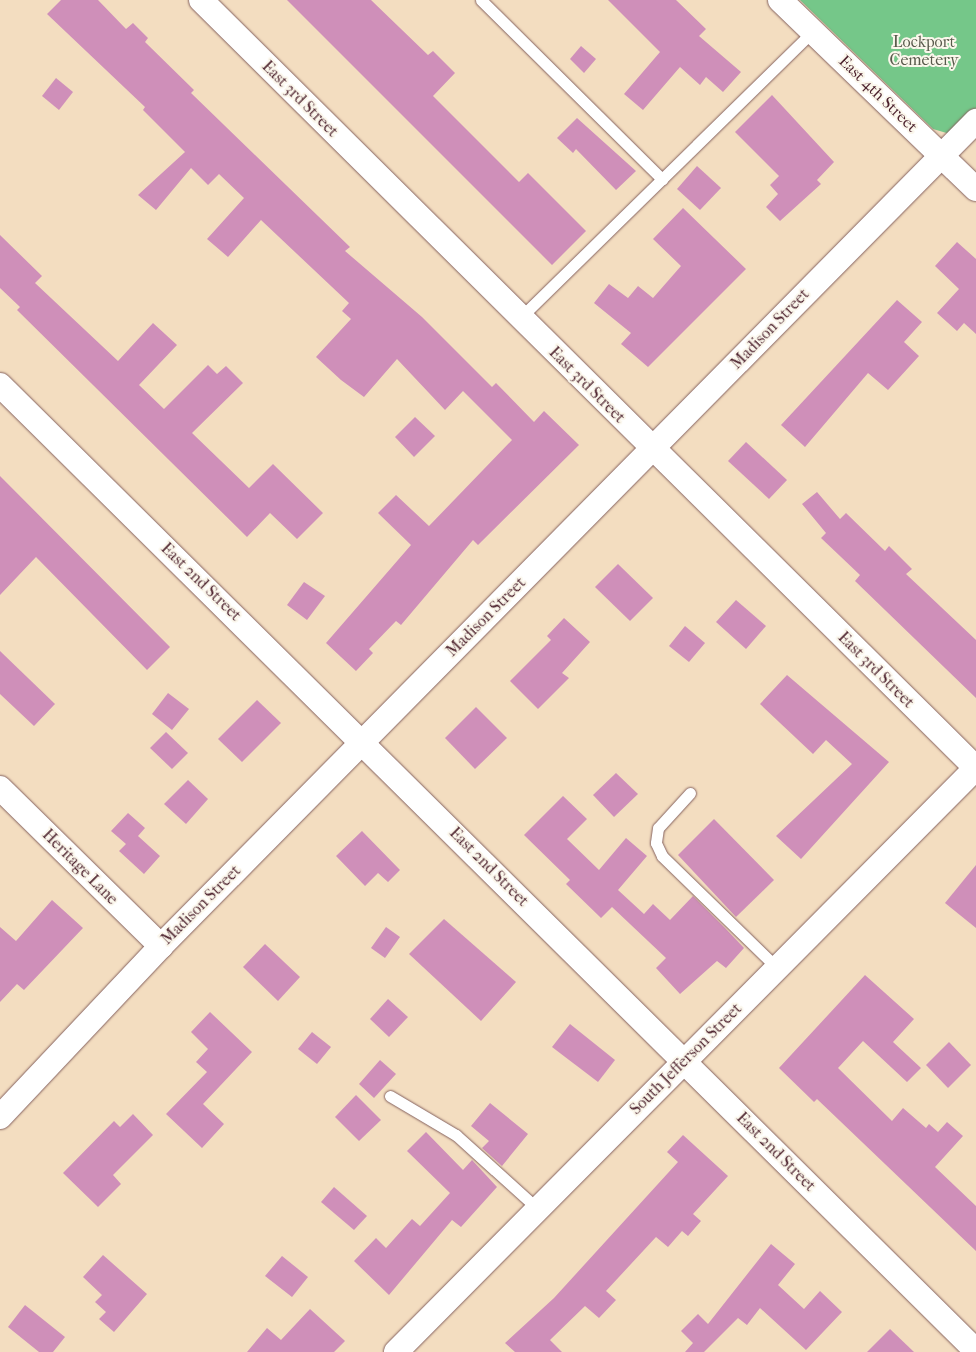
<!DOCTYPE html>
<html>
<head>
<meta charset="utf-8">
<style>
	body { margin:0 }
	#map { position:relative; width:976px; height:1352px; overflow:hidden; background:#f3ddc0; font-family:"IM FELL French Canon",serif }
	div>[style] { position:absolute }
	.green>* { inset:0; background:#75c789 }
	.building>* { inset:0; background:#cf8fb9 }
	.roads { filter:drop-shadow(0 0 1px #85625f) drop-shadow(0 0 1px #85625f) }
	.service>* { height:11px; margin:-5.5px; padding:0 5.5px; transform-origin:5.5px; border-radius:5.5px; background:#fff }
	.minor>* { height:24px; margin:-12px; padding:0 12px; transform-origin:12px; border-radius:12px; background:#fff }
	span { translate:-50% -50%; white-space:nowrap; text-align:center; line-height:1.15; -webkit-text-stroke:4px #fbf7ec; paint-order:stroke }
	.park-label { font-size:16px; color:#595a4c }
	.street-label { font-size:16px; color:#4a1f2b }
</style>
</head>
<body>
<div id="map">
	<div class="green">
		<div style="clip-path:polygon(800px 0,976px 0,976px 112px,950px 134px,933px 129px)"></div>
	</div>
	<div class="building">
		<div style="clip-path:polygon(61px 0,98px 0,126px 29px,133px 23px,148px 38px,145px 42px,194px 90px,191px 93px,350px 247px,345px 251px,422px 317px,492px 387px,496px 383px,534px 422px,544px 411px,579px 445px,478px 545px,473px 540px,401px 625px,396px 621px,369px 649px,373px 653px,356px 671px,326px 643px,411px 545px,378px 513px,396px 495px,429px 526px,512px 440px,463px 391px,445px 410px,397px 359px,364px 397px,341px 380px,316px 357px,351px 319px,342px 311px,349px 303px,261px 220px,228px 257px,207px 239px,244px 198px,219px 174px,208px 185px,191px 168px,156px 210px,138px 195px,185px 152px,143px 110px,145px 107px,47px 14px)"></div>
		<div style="clip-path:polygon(287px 0,371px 0,428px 55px,433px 51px,455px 73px,433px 96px,519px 182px,528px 173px,586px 231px,552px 265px)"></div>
		<div style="clip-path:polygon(608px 0,676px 0,706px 29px,699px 36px,741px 72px,723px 92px,706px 77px,700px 85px,680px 67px,643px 110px,624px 94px,660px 52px)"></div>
		<div style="clip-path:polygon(581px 46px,596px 59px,584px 73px,570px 59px)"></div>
		<div style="clip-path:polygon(56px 78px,73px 92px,59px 110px,42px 96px)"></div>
		<div style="clip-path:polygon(772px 95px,834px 162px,817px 180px,821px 184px,780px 221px,766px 207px,778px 194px,770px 185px,779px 176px,735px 132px)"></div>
		<div style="clip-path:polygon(577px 118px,636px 171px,616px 190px,576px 149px,573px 153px,557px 138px)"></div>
		<div style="clip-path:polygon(697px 166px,721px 188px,700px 210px,677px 189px)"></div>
		<div style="clip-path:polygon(683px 208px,746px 269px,648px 367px,621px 344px,631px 333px,594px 303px,609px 284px,628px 298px,638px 286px,653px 298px,681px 266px,653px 239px)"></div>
		<div style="clip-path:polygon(0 235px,42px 276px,35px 283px,118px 361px,153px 323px,177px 345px,139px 385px,164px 409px,208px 365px,217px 374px,226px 366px,243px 383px,192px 433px,249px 488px,273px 464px,323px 513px,297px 539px,270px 513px,247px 537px,17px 310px,20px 307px,0 288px)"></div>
		<div style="clip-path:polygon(957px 242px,976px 259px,976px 334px,964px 323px,957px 331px,937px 313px,959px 289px,935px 266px)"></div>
		<div style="clip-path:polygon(897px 300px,922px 322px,904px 342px,919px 356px,888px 390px,868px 373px,805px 447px,781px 425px)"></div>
		<div style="clip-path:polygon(415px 417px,435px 436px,414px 457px,395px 437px)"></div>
		<div style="clip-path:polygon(746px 442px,787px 480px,769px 499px,728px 461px)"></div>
		<div style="clip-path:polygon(0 476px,170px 647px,147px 670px,36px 557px,0 595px)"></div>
		<div style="clip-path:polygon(817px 492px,840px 519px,846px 513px,885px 551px,889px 546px,912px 569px,906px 574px,976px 640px,976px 698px,855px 581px,860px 575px,821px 538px,826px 533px,802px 504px)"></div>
		<div style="clip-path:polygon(618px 564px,653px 598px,630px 621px,595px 587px)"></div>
		<div style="clip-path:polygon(304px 582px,325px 596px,307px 620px,287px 605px)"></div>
		<div style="clip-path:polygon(736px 600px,766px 626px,746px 649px,716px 622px)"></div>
		<div style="clip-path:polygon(564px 618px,590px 642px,562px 673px,569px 678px,538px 709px,510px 681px,551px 640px,547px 636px)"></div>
		<div style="clip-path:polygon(685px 626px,705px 643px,689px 662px,669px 646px)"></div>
		<div style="clip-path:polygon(0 651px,55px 704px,34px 726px,0 694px)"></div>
		<div style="clip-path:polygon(787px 675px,889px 762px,801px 859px,776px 836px,852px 764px,826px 740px,813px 754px,760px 704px)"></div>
		<div style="clip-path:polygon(168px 693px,189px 709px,172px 730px,152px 714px)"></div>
		<div style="clip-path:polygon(257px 700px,281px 723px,242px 762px,218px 739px)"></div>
		<div style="clip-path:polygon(476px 707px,507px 738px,475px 769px,445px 738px)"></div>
		<div style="clip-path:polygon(166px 732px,188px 753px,172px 769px,150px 748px)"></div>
		<div style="clip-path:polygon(616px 773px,638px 794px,614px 817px,593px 795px)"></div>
		<div style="clip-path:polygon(188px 780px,208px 799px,186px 824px,164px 804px)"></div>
		<div style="clip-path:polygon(563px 796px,587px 819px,567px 839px,599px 870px,626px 838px,647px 856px,618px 890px,644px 914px,653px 904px,670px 920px,693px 896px,725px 928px,744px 948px,726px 968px,717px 961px,680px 994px,656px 968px,666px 958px,612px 907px,601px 918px,566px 884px,570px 880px,524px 835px)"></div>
		<div style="clip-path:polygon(128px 813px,145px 828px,138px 836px,160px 856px,144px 874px,119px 851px,126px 844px,111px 831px)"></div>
		<div style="clip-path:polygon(714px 819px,774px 880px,736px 917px,678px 855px)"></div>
		<div style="clip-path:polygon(362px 831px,400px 870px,388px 882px,378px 873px,365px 886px,336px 856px)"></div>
		<div style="clip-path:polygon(976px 865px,976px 928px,945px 903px)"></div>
		<div style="clip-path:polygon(52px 900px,83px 928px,24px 990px,17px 984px,0 1002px,0 927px,16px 941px)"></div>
		<div style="clip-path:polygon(444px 919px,516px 982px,481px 1021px,409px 954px)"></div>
		<div style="clip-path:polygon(386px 927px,400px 937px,385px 958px,371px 948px)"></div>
		<div style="clip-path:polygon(265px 944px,300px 977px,278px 1001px,243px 967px)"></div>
		<div style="clip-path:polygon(865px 975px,914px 1019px,893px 1042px,921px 1068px,907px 1082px,863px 1041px,838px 1068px,892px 1121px,903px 1108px,926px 1128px,929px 1124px,938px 1132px,947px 1122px,963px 1136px,935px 1167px,976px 1206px,976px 1251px,817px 1099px,814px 1102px,779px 1068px)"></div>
		<div style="clip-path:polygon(388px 999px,408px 1017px,389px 1037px,370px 1019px)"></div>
		<div style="clip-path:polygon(210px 1012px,252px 1052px,203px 1104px,224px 1124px,202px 1148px,166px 1114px,207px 1072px,196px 1062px,208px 1049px,191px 1032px)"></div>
		<div style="clip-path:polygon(570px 1024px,615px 1060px,598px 1082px,552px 1047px)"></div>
		<div style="clip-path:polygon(312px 1032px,331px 1047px,317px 1064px,298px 1049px)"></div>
		<div style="clip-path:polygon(949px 1042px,971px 1065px,948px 1088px,926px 1065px)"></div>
		<div style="clip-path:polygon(380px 1060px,396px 1074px,374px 1098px,359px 1084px)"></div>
		<div style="clip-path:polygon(356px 1095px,381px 1120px,359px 1141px,335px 1117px)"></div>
		<div style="clip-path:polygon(490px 1103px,528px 1134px,502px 1166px,482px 1148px,489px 1141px,471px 1126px)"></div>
		<div style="clip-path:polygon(133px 1114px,153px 1135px,113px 1175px,121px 1184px,98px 1207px,63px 1173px,114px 1121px,120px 1127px)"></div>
		<div style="clip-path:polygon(426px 1132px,463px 1170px,472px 1160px,497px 1187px,461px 1227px,452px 1220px,389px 1295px,354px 1261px,376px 1238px,386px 1248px,412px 1219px,420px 1226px,450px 1193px,407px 1151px)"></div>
		<div style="clip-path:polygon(683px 1135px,728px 1176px,693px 1214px,701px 1221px,688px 1236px,682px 1231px,668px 1247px,656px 1237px,606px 1291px,616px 1300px,599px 1318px,585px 1306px,550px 1340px,562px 1352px,515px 1352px,505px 1343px,554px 1298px,678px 1162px,667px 1152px)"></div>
		<div style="clip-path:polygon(334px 1187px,367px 1216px,354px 1230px,321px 1202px)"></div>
		<div style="clip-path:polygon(771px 1244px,795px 1264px,778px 1285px,804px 1309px,820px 1291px,842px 1312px,806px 1350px,760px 1308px,747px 1325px,738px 1318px,704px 1352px,685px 1352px,693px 1343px,681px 1331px,698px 1314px,708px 1324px)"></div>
		<div style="clip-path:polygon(103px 1255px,147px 1294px,114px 1332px,99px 1319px,106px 1312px,95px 1302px,102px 1295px,83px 1277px)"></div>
		<div style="clip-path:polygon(282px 1256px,308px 1277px,292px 1297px,265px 1276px)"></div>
		<div style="clip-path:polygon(25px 1305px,65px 1337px,53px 1352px,39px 1352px,8px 1327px)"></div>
		<div style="clip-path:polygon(310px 1309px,345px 1341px,334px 1352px,247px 1352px,267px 1328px,281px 1340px)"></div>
		<div style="clip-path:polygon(890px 1329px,914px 1352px,867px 1352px)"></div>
	</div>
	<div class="roads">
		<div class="service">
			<div style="left:481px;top:0;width:255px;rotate:44.7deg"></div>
			<div style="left:520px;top:318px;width:410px;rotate:-44.4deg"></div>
			<div style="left:690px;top:793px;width:47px;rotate:132.4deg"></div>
			<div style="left:658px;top:828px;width:15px;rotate:98deg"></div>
			<div style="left:656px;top:843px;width:14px;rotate:65deg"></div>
			<div style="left:662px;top:856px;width:161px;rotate:44.2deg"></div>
			<div style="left:390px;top:1096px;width:77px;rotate:30.6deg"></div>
			<div style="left:456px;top:1135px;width:110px;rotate:42.1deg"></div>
		</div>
		<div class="minor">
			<div style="left:201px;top:0;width:1091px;rotate:44.74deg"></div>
			<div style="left:780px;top:0;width:272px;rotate:44deg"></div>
			<div style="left:0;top:385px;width:1373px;rotate:44.7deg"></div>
			<div style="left:0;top:788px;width:226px;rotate:44.5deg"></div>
			<div style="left:0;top:1117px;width:235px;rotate:-46.7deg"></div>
			<div style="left:161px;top:946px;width:1160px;rotate:-45.35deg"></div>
			<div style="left:396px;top:1352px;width:823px;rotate:-45.2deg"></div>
		</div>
	</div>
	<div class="park-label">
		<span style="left:924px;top:51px">Lockport<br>Cemetery</span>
	</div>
	<div class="street-label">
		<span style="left:878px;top:94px;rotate:44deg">East 4th Street</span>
		<span style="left:300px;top:99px;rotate:45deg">East 3rd Street</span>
		<span style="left:770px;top:329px;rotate:-46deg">Madison Street</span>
		<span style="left:587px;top:385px;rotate:45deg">East 3rd Street</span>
		<span style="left:201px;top:582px;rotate:44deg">East 2nd Street</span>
		<span style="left:486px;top:617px;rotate:-45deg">Madison Street</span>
		<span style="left:876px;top:670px;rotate:45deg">East 3rd Street</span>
		<span style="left:80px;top:867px;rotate:45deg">Heritage Lane</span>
		<span style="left:489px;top:867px;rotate:45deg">East 2nd Street</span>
		<span style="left:201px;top:905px;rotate:-45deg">Madison Street</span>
		<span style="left:686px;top:1059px;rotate:-45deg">South Jefferson Street</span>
		<span style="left:776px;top:1152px;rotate:45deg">East 2nd Street</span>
	</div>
</div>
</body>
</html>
